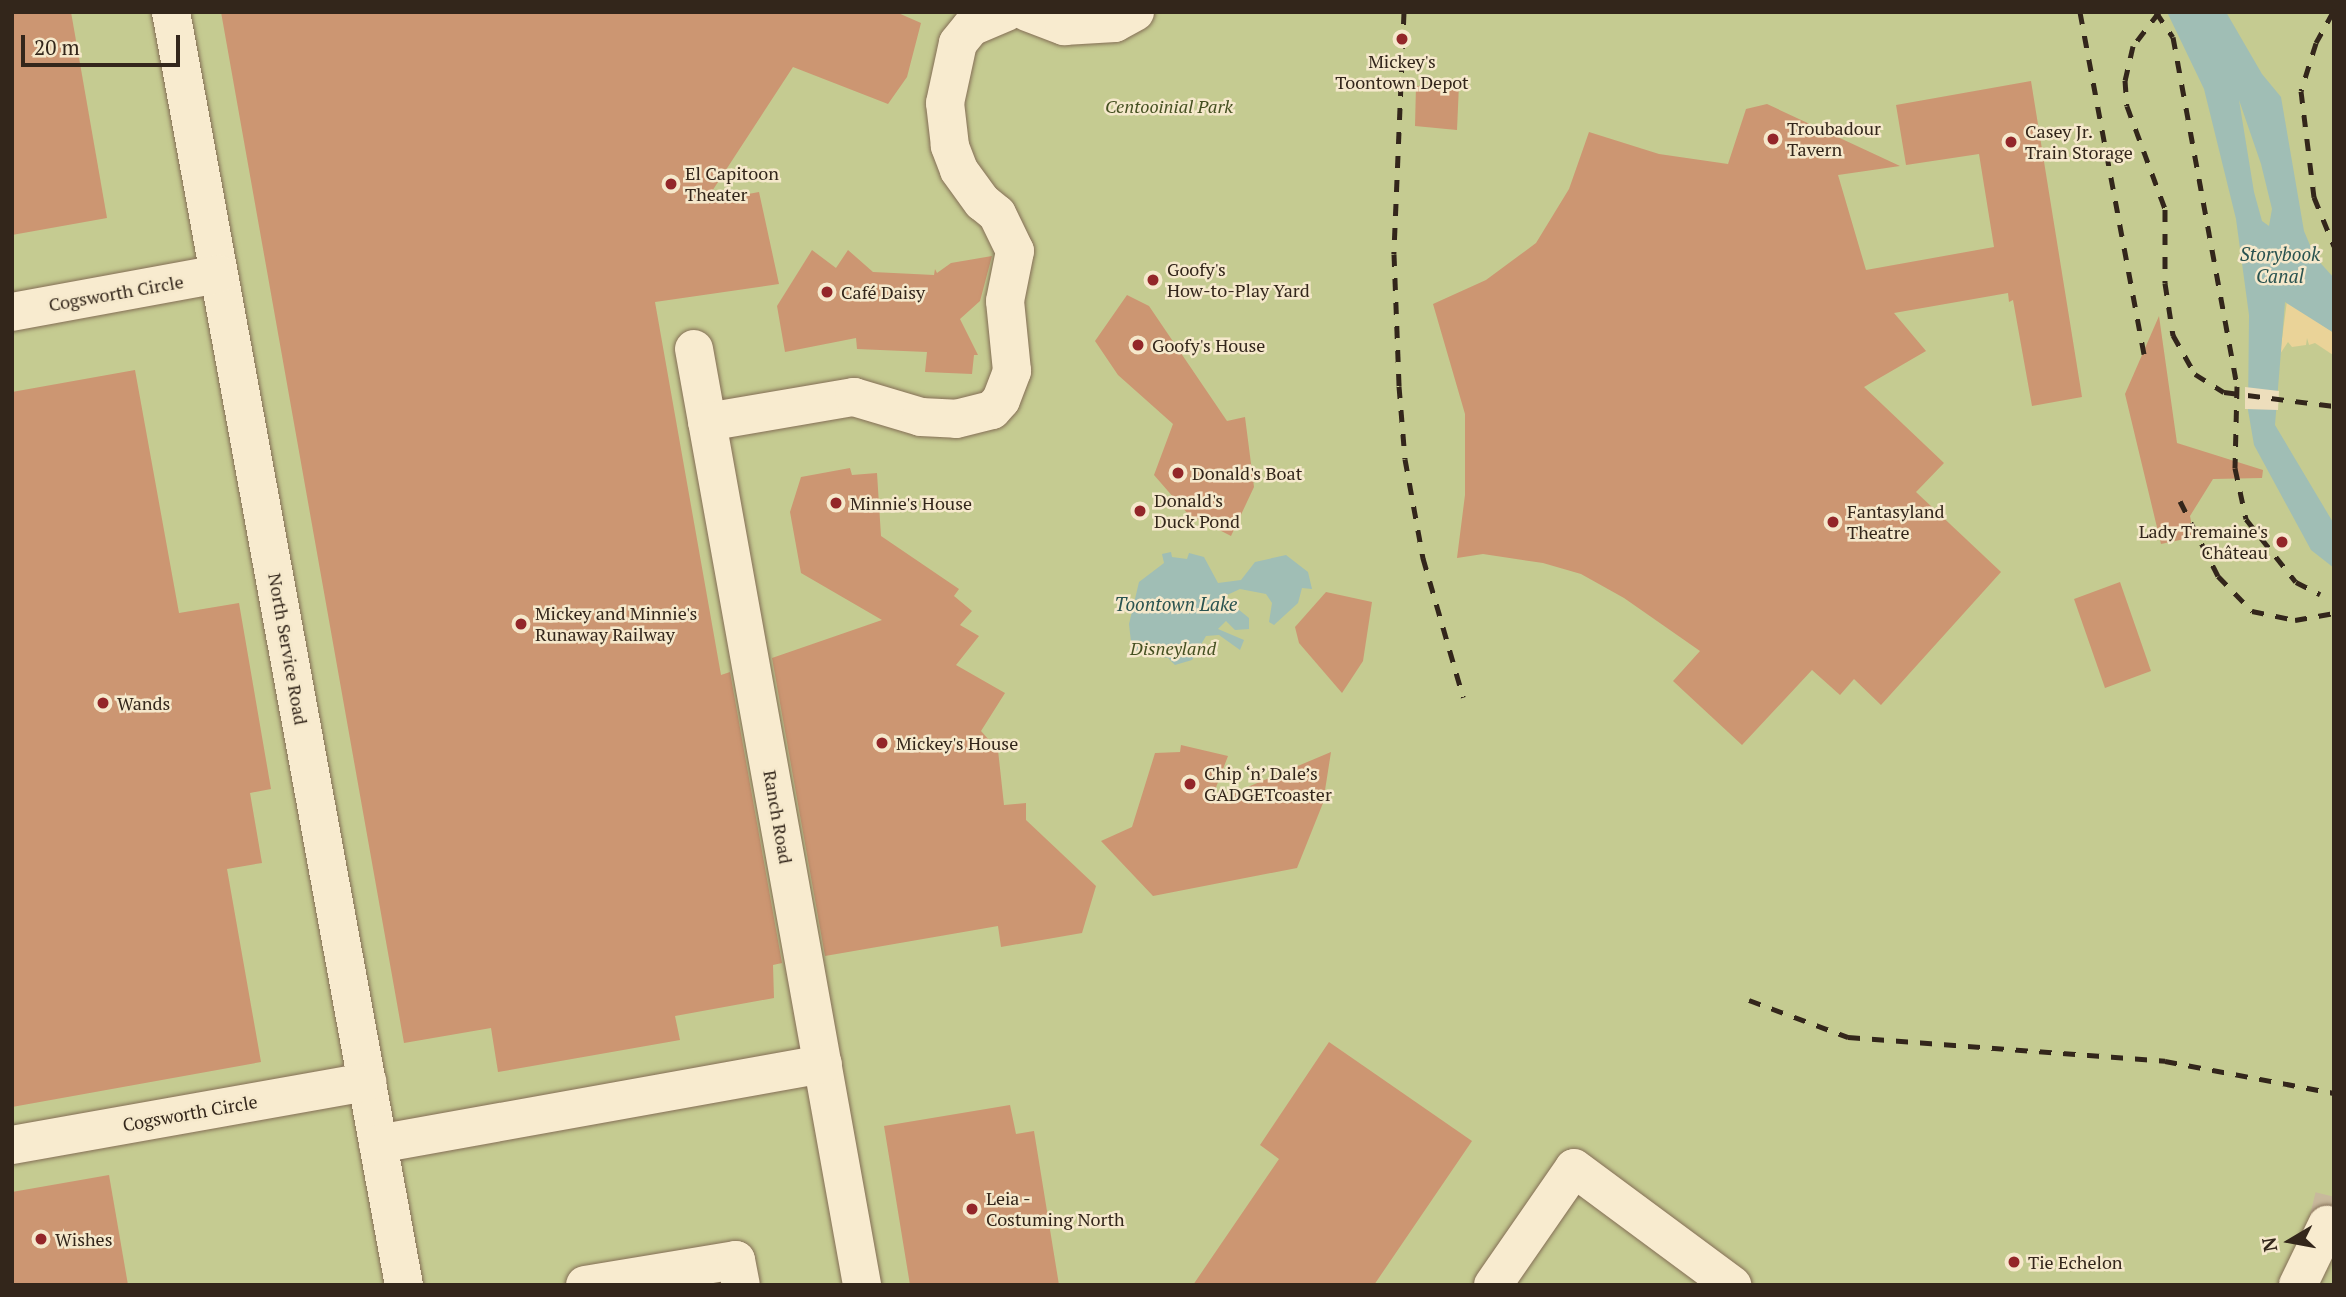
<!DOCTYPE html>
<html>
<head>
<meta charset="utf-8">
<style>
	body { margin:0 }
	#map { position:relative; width:2346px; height:1297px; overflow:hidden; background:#eddebc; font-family:"PT Serif",serif }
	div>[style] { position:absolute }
	.green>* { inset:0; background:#c5cb91 }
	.sand>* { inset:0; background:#ead398 }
	.water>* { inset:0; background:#a0beb5 }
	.pier>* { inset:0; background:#eddebc }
	.building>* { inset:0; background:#cc9672 }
	.minor-tunnel>* { height:38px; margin-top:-19px; transform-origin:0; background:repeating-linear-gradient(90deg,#c8b99c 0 38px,transparent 0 57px) }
	.roads { filter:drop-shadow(0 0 2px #846e56) drop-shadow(0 0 2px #846e56) }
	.minor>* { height:38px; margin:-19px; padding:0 19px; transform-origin:19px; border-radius:19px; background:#f8ebcf }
	.rail>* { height:5px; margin-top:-2.5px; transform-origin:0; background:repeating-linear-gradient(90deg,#33261b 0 12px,transparent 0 24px) }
	.dots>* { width:19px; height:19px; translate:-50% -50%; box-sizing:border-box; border:4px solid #f5e8cb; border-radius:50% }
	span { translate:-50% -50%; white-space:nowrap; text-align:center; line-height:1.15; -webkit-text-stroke:5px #f5e8cb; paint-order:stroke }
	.poi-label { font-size:18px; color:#33261b }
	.left { translate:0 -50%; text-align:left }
	.right { translate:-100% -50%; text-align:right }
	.park-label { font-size:18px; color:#455021; font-style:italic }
	.street-label { font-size:18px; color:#33261b }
	.water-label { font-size:19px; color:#2a5350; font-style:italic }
	.frame { position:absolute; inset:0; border:14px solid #33261b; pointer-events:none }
	.north { position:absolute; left:2255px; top:1206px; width:70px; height:70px; -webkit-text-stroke:5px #f5e8cb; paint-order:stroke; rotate:260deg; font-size:19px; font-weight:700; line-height:28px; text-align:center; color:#33261b }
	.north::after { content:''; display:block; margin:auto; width:24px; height:32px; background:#33261b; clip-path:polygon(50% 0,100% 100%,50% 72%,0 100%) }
	.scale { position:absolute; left:21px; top:35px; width:159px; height:32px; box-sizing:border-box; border:4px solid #33261b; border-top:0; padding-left:9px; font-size:21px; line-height:24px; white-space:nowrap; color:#33261b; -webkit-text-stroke:5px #f5e8cb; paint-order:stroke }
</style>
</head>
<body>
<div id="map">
	<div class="green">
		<div style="clip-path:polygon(12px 12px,2334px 12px,2334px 1285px,12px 1285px)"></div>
	</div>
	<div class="sand">
		<div style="clip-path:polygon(2287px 301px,2334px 333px,2333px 355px,2315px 343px,2309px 345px,2307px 338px,2306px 345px,2292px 347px,2288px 342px,2280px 354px)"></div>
	</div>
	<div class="water">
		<div style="clip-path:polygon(evenodd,2167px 12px,2226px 12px,2262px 74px,2281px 97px,2304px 231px,2315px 257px,2334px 278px,2334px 333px,2285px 302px,2275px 425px,2334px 524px,2334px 568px,2311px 550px,2254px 445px,2248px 410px,2249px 315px,2236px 219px,2204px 89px,2167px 12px,2239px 100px,2261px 164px,2272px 209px,2269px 226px,2262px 221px,2254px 192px,2239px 100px)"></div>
		<div style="clip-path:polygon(1171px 552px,1172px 557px,1187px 559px,1189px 553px,1204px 557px,1218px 583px,1241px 580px,1255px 562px,1286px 555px,1308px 572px,1312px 589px,1302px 588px,1298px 603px,1274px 625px,1269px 622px,1272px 603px,1266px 594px,1240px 589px,1225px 596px,1220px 603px,1233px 605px,1249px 618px,1249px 629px,1235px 630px,1226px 621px,1218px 629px,1244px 640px,1240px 650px,1219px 635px,1206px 636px,1192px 660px,1175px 665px,1168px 658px,1132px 651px,1129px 624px,1139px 582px,1164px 563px,1162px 554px)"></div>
	</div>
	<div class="pier">
		<div style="clip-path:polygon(2245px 387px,2279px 391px,2278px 410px,2245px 409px)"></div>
	</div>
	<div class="building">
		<div style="clip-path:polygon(12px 12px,71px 12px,107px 218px,12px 235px)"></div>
		<div style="clip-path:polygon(221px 12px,896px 12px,921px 23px,907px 77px,888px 104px,793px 67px,705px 202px,759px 192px,779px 284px,655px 302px,721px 675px,730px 672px,782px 963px,773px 965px,774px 998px,675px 1016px,680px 1040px,498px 1072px,491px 1028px,404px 1043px)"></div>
		<div style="clip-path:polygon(2031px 81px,2082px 397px,2032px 406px,2013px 300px,2009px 302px,2008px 293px,1894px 313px,1926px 351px,1864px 387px,1944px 463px,1916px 492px,2001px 572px,1881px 705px,1854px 679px,1840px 695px,1812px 670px,1742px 745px,1673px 681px,1700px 651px,1624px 598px,1581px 574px,1543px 563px,1483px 554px,1457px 558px,1465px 495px,1465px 414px,1433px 304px,1486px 280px,1536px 243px,1569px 189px,1589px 132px,1659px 154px,1728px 164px,1746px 109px,1767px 104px,1900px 166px,1838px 175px,1866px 270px,1994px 247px,1979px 154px,1906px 165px,1896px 105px)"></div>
		<div style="clip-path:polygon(1459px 84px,1457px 130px,1415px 126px,1416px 86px)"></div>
		<div style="clip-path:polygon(812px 250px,836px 268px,848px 250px,873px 272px,934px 275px,935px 269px,937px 273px,951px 263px,992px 256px,980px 301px,960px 319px,978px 355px,974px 355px,972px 374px,925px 372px,927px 352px,857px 349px,856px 338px,785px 352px,777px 306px)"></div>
		<div style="clip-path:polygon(1127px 295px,1149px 306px,1227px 421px,1245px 417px,1254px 487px,1231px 536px,1188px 514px,1154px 475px,1173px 424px,1118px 375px,1095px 341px)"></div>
		<div style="clip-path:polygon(2159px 316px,2177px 443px,2263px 470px,2262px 478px,2213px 479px,2190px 516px,2194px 537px,2161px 544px,2125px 394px)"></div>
		<div style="clip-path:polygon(135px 370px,179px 613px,239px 603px,271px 789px,250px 793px,262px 863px,227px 869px,261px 1062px,12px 1107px,12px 392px)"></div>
		<div style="clip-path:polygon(850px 468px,852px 475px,877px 473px,881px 536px,959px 589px,954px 596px,972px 611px,960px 625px,979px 636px,956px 665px,1005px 693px,981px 731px,998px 750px,1004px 805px,1026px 803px,1026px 820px,1096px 886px,1082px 933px,1001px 947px,998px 926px,825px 956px,772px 658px,882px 620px,801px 573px,790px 512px,801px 477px)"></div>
		<div style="clip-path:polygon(2120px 582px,2151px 671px,2105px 688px,2074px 599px)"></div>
		<div style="clip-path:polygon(1326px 592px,1372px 602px,1363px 661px,1342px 693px,1299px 643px,1295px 627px)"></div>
		<div style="clip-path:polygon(1181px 745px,1228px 756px,1210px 803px,1331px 752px,1323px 803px,1297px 868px,1153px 896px,1101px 841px,1132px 827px,1155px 753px,1180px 752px)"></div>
		<div style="clip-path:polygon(1329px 1042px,1472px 1141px,1374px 1285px,1193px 1285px,1279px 1159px,1260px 1145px)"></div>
		<div style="clip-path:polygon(1010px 1105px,1016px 1134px,1034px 1131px,1059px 1285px,910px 1285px,884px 1126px)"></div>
		<div style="clip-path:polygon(109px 1175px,128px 1285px,12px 1285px,12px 1192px)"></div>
	</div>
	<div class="minor-tunnel">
		<div style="left:2327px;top:1225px;width:29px;rotate:-76deg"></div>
	</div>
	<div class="roads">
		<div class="minor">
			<div style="left:171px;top:12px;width:1294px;rotate:79.63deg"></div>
			<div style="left:1027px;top:12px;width:40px;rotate:21deg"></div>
			<div style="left:1064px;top:26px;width:51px;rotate:-3.4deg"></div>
			<div style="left:1115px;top:23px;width:23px;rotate:-29deg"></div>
			<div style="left:12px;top:312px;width:210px;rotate:-10.4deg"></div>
			<div style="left:694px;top:349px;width:951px;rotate:79.82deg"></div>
			<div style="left:707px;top:422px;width:149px;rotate:-9.7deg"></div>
			<div style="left:854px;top:397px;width:70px;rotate:16.6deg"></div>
			<div style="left:921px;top:417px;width:35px;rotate:3deg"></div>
			<div style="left:956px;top:419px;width:37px;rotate:-14deg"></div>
			<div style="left:992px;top:410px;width:13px;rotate:-48deg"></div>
			<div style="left:1001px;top:400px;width:31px;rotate:-69deg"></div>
			<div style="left:1012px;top:371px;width:70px;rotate:-95.7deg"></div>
			<div style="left:1005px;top:301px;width:51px;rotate:-78.7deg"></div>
			<div style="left:1015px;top:251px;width:41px;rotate:-115.9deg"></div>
			<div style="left:997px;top:214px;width:19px;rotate:-141deg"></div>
			<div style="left:982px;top:202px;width:39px;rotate:-126deg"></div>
			<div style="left:959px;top:170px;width:26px;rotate:-111deg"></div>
			<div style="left:950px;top:146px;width:43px;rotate:-96.6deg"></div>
			<div style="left:945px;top:103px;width:61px;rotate:-77.8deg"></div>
			<div style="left:958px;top:43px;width:21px;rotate:-51deg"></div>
			<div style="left:971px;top:27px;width:39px;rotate:-23deg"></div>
			<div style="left:378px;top:1144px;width:452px;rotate:-10.2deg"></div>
			<div style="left:12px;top:1145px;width:361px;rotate:-10.1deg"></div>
			<div style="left:585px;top:1285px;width:153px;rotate:-9.4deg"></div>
			<div style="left:736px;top:1260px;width:25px;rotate:79deg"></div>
			<div style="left:1493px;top:1285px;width:142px;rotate:-55.3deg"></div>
			<div style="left:1574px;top:1168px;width:197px;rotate:36.5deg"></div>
			<div style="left:2298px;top:1285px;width:67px;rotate:-64.2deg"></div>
		</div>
	</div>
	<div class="rail">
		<div style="left:1404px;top:12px;width:242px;rotate:92.4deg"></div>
		<div style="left:1394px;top:254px;width:132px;rotate:87.8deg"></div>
		<div style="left:1399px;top:386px;width:73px;rotate:85.3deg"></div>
		<div style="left:1405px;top:459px;width:101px;rotate:79.7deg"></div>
		<div style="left:1423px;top:558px;width:145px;rotate:73.9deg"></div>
		<div style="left:2080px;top:12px;width:348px;rotate:79.4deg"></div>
		<div style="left:2156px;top:12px;width:30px;rotate:56deg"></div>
		<div style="left:2173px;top:37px;width:355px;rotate:79.6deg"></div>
		<div style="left:2237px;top:386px;width:82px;rotate:91.4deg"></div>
		<div style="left:2235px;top:468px;width:52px;rotate:77.8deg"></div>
		<div style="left:2246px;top:519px;width:80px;rotate:51.6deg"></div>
		<div style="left:2296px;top:582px;width:27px;rotate:27deg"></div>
		<div style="left:2159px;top:12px;width:43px;rotate:127.4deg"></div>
		<div style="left:2133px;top:46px;width:35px;rotate:103deg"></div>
		<div style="left:2125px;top:80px;width:26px;rotate:86deg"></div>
		<div style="left:2127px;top:106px;width:110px;rotate:69.7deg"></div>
		<div style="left:2165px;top:209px;width:74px;rotate:90deg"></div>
		<div style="left:2165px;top:283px;width:53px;rotate:81.3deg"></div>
		<div style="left:2173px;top:335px;width:45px;rotate:60.6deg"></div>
		<div style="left:2195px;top:374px;width:34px;rotate:32deg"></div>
		<div style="left:2224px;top:392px;width:111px;rotate:7.3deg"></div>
		<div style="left:2333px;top:12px;width:35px;rotate:119deg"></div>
		<div style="left:2316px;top:43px;width:50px;rotate:107.4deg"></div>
		<div style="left:2301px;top:91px;width:107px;rotate:83deg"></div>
		<div style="left:2314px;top:197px;width:53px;rotate:67.8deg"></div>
		<div style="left:2180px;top:501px;width:84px;rotate:63.1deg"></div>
		<div style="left:2218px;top:576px;width:49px;rotate:45.8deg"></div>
		<div style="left:2252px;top:611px;width:44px;rotate:11.8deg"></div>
		<div style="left:2295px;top:620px;width:40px;rotate:-10deg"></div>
		<div style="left:1749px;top:1000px;width:106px;rotate:20.5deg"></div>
		<div style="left:1848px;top:1037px;width:318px;rotate:4.3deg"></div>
		<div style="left:2165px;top:1061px;width:172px;rotate:10.7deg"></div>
	</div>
	<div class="dots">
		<div style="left:1402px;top:39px;background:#932629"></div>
		<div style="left:1773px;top:139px;background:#932629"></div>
		<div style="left:2011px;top:142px;background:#932629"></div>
		<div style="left:671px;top:184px;background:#932629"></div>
		<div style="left:1153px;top:280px;background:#932629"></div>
		<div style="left:827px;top:292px;background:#932629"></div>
		<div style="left:1138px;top:345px;background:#932629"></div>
		<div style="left:1178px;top:473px;background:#932629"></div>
		<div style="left:836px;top:503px;background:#932629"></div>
		<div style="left:1140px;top:511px;background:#932629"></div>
		<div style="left:1833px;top:522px;background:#932629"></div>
		<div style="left:2282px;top:542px;background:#932629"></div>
		<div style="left:521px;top:624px;background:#932629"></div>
		<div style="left:103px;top:703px;background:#932629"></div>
		<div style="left:882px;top:743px;background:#932629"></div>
		<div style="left:1190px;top:784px;background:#932629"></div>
		<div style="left:972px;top:1209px;background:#932629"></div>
		<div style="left:41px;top:1239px;background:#932629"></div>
		<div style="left:2014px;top:1262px;background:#932629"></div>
	</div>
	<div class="poi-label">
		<span style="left:1402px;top:72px">Mickey's<br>Toontown Depot</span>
		<span class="left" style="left:1787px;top:139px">Troubadour<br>Tavern</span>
		<span class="left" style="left:2025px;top:142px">Casey Jr.<br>Train Storage</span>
		<span class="left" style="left:685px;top:184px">El Capitoon<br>Theater</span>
		<span class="left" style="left:1167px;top:280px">Goofy's<br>How-to-Play Yard</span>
		<span class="left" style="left:841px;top:292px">Café Daisy</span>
		<span class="left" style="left:1152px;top:345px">Goofy's House</span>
		<span class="left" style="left:1192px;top:473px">Donald's Boat</span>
		<span class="left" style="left:1154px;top:511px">Donald's<br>Duck Pond</span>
		<span class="left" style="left:850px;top:503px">Minnie's House</span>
		<span class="left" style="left:1847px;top:522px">Fantasyland<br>Theatre</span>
		<span class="right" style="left:2268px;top:542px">Lady Tremaine's<br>Château</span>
		<span class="left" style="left:535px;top:624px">Mickey and Minnie's<br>Runaway Railway</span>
		<span class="left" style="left:117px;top:703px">Wands</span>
		<span class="left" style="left:896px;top:743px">Mickey's House</span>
		<span class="left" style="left:1204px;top:784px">Chip ‘n’ Dale’s<br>GADGETcoaster</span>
		<span class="left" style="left:986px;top:1209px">Leia -<br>Costuming North</span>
		<span class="left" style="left:55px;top:1239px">Wishes</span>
		<span class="left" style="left:2028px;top:1262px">Tie Echelon</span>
	</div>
	<div class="park-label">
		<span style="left:1169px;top:106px">Centooinial Park</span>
		<span style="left:1173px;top:648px">Disneyland</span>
	</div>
	<div class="street-label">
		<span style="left:116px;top:293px;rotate:-10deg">Cogsworth Circle</span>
		<span style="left:288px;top:649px;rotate:80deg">North Service Road</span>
		<span style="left:778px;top:817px;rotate:80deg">Ranch Road</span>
		<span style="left:190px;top:1113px;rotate:-10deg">Cogsworth Circle</span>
	</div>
	<div class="water-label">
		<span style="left:2280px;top:265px">Storybook<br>Canal</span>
		<span style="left:1176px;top:604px">Toontown Lake</span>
	</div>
	<div class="frame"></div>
	<div class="north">N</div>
	<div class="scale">20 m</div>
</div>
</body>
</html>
